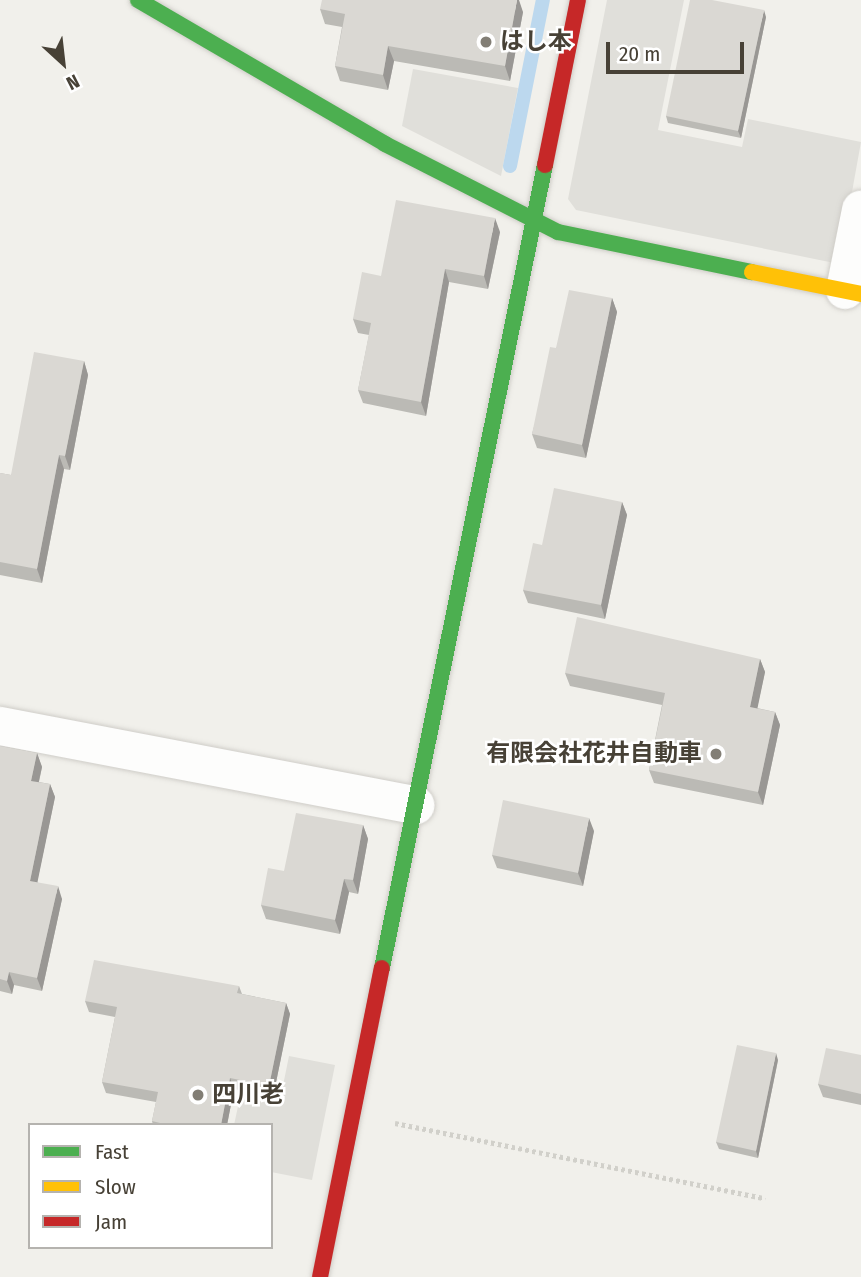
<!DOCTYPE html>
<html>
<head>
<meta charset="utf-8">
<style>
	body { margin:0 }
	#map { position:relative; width:861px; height:1277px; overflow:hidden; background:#f1f0eb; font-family:"Fira Sans Condensed","Noto Sans JP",sans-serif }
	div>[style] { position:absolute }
	.parking>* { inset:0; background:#e0dfda }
	.stream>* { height:14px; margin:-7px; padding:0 7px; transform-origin:7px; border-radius:7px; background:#bcd8ee }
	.path>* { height:4.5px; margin-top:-2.25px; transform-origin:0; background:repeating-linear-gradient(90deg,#d1d0ca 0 3.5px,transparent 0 7px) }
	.roads { filter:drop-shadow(0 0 2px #cfcdc8) drop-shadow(0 0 2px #cfcdc8) }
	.street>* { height:38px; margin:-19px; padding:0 19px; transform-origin:19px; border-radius:19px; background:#fdfdfc }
	.fast>* { height:16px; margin:-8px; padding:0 8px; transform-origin:8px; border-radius:8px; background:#4caf50 }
	.slow>* { height:16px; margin:-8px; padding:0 8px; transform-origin:8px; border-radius:8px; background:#ffc107 }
	.jam>* { height:16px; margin:-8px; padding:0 8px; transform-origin:8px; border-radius:8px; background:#c62828 }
	.wall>* { inset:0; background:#bbbab5 }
	.shaded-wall>* { inset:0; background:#999794 }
	.building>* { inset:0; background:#dad8d3 }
	.dots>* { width:19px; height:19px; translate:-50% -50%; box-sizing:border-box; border:4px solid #fff; border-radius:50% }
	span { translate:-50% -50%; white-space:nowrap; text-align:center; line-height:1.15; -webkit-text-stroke:5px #fff; paint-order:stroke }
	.poi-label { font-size:24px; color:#474136; font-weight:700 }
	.left { translate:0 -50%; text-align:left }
	.right { translate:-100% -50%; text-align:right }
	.legend { position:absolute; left:28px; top:1123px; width:245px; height:126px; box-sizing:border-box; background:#fff; border:2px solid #b5b3af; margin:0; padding:9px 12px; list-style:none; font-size:21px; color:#474136 }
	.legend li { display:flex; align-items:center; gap:14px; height:35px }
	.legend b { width:35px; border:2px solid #b5b3af }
	.north { position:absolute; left:28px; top:28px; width:70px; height:70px; -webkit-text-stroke:5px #fff; paint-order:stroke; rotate:153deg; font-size:19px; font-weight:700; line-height:28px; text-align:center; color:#474136 }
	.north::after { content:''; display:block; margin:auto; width:24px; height:32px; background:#474136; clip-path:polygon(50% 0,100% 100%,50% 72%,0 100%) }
	.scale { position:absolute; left:606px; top:42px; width:138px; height:32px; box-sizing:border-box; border:4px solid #474136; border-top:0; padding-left:9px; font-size:21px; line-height:24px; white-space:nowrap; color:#474136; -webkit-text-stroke:5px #fff; paint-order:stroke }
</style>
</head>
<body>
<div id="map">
	<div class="parking">
		<div style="clip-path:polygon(607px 0,684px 0,658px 130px,742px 147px,748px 119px,861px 142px,839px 264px,576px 210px,568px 199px)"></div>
		<div style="clip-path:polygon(413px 69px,518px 88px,501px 176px,402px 126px)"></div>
		<div style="clip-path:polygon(289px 1056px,335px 1065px,312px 1180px,271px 1172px,271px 1125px,234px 1125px,240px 1097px,279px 1105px)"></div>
	</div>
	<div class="stream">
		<div style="left:510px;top:166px;width:169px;rotate:-78.8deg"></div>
	</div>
	<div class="path">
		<div style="left:395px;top:1123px;width:378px;rotate:11.5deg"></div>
	</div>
	<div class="roads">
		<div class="street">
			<div style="left:845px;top:290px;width:82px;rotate:-78.7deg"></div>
			<div style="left:0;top:726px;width:423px;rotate:10.8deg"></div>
		</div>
		<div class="fast">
			<div style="left:138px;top:0;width:286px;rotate:30.2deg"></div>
			<div style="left:385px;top:144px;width:194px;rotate:27deg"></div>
			<div style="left:558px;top:232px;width:198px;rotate:11.7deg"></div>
			<div style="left:382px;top:968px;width:819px;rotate:-78.53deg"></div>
		</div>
		<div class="slow">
			<div style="left:752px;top:272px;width:111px;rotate:11.4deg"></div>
		</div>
		<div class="jam">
			<div style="left:545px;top:165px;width:168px;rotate:-78.7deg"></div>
			<div style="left:320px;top:1277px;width:315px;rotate:-78.7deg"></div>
		</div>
	</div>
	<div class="wall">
		<div style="clip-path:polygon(320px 9px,523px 12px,510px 81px,394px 61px,388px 90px,340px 81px,335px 66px,342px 27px,325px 24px)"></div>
		<div style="clip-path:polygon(766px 17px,741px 138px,668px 123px,666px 116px)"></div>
		<div style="clip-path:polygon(500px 232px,488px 289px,449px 282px,426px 416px,363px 403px,358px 390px,369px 335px,358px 333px,353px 319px,381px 276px)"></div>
		<div style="clip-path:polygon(612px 298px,617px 312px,586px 458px,537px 448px,532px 434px,556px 348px)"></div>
		<div style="clip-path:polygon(84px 361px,88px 375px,70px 470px,64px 469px,42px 583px,0 575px,0 473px,11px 475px)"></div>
		<div style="clip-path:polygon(622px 502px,627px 515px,605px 619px,528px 603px,523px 590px)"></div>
		<div style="clip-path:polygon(760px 659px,765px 672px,757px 708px,775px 712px,780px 725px,763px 805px,654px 783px,649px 770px,662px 705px,570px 686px,565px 673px)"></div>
		<div style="clip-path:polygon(0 746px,37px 753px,42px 767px,39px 782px,50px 784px,55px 797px,37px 882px,62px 899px,42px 991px,14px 985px,12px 994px,0 991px)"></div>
		<div style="clip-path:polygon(363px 825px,368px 839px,358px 894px,349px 892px,340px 934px,266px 919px,261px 905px,284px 871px)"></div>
		<div style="clip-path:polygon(594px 831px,583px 886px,497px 868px,492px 855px)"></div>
		<div style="clip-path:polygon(239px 986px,242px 994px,286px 1003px,290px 1014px,273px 1097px,234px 1089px,227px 1125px,153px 1125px,152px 1121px,156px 1102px,106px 1093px,102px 1082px,115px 1017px,89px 1012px,85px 1001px)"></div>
		<div style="clip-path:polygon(861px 1055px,861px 1105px,823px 1097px,818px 1084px)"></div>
		<div style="clip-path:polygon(778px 1060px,758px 1158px,719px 1149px,716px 1142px)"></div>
	</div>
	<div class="shaded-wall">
		<div style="clip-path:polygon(517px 0,519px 0,523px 12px,510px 81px,505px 66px)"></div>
		<div style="clip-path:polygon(764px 10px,766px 17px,741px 138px,738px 131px)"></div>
		<div style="clip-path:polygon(388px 46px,394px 61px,388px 90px,383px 75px)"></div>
		<div style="clip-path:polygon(495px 218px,500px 232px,488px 289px,484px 276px)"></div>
		<div style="clip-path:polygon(445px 269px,449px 282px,426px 416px,421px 402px)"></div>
		<div style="clip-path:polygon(612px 298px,617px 312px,586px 458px,582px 445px)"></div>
		<div style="clip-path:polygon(84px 361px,88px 375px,70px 470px,65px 456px)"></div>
		<div style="clip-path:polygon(59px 455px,64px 469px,42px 583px,37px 569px)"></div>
		<div style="clip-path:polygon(622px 502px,627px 515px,605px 619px,601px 605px)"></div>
		<div style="clip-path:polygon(760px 659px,765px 672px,755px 720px,750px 707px)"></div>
		<div style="clip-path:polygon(775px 712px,780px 725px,763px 805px,758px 792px)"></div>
		<div style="clip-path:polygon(37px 753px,42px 767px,36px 794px,31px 781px)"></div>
		<div style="clip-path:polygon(50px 784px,55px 797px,35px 894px,30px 881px)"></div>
		<div style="clip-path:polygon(589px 818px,594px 831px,583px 886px,578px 873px)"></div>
		<div style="clip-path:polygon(363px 825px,368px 839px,358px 894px,353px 880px)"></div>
		<div style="clip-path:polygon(344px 879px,349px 892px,340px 934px,335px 920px)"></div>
		<div style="clip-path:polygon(58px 886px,62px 899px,42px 991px,37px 978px)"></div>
		<div style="clip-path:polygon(9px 972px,14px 985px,12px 994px,7px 981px)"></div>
		<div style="clip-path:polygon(286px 1003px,290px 1014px,273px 1097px,269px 1086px)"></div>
		<div style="clip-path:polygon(776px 1053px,778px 1060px,758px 1158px,756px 1151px)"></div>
		<div style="clip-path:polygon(230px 1078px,234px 1089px,227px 1125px,221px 1125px)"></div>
	</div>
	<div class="building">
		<div style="clip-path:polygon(322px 0,517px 0,505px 66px,388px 46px,383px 75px,335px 66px,345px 14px,320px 9px)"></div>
		<div style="clip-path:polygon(690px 0,712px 0,764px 10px,738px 131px,666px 116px)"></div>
		<div style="clip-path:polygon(396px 200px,495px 218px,484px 276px,445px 269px,421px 402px,358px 390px,371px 323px,353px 319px,362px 272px,381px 276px)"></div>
		<div style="clip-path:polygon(569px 290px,612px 298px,582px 445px,532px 434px,550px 347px,556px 348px)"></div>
		<div style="clip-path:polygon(34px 352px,84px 361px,65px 456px,59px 455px,37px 569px,0 562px,0 473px,11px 475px)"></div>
		<div style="clip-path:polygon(554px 488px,622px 502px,601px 605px,523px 590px,533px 543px,542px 545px)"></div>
		<div style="clip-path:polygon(577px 617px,760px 659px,750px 707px,775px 712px,758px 792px,649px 770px,665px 693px,565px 673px)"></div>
		<div style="clip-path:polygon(0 746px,37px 753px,31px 781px,50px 784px,30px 881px,58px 886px,37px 978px,9px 972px,7px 981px,0 979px)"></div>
		<div style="clip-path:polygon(503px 800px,589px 818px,578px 873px,492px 855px)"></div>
		<div style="clip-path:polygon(296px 813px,363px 825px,353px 880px,344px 879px,335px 920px,261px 905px,268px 868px,284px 871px)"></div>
		<div style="clip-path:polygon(94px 960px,239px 986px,237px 993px,286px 1003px,269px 1086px,230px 1078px,221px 1125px,168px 1125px,152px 1121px,158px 1092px,102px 1082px,117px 1007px,85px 1001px)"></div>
		<div style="clip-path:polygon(737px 1045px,776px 1053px,756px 1151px,716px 1142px)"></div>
		<div style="clip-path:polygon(826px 1048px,861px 1055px,861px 1094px,818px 1084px)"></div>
	</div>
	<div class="dots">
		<div style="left:486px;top:42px;background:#827e75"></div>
		<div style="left:716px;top:754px;background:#827e75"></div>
		<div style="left:198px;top:1095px;background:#827e75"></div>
	</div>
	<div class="poi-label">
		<span class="left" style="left:500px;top:42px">はし本</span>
		<span class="right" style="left:702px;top:754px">有限会社花井自動車</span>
		<span class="left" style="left:212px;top:1095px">四川老</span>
	</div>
	<ul class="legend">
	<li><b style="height:9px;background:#4caf50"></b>Fast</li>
	<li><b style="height:9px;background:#ffc107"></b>Slow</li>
	<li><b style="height:9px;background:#c62828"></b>Jam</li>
	</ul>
	<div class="north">N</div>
	<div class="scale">20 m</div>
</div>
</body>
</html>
